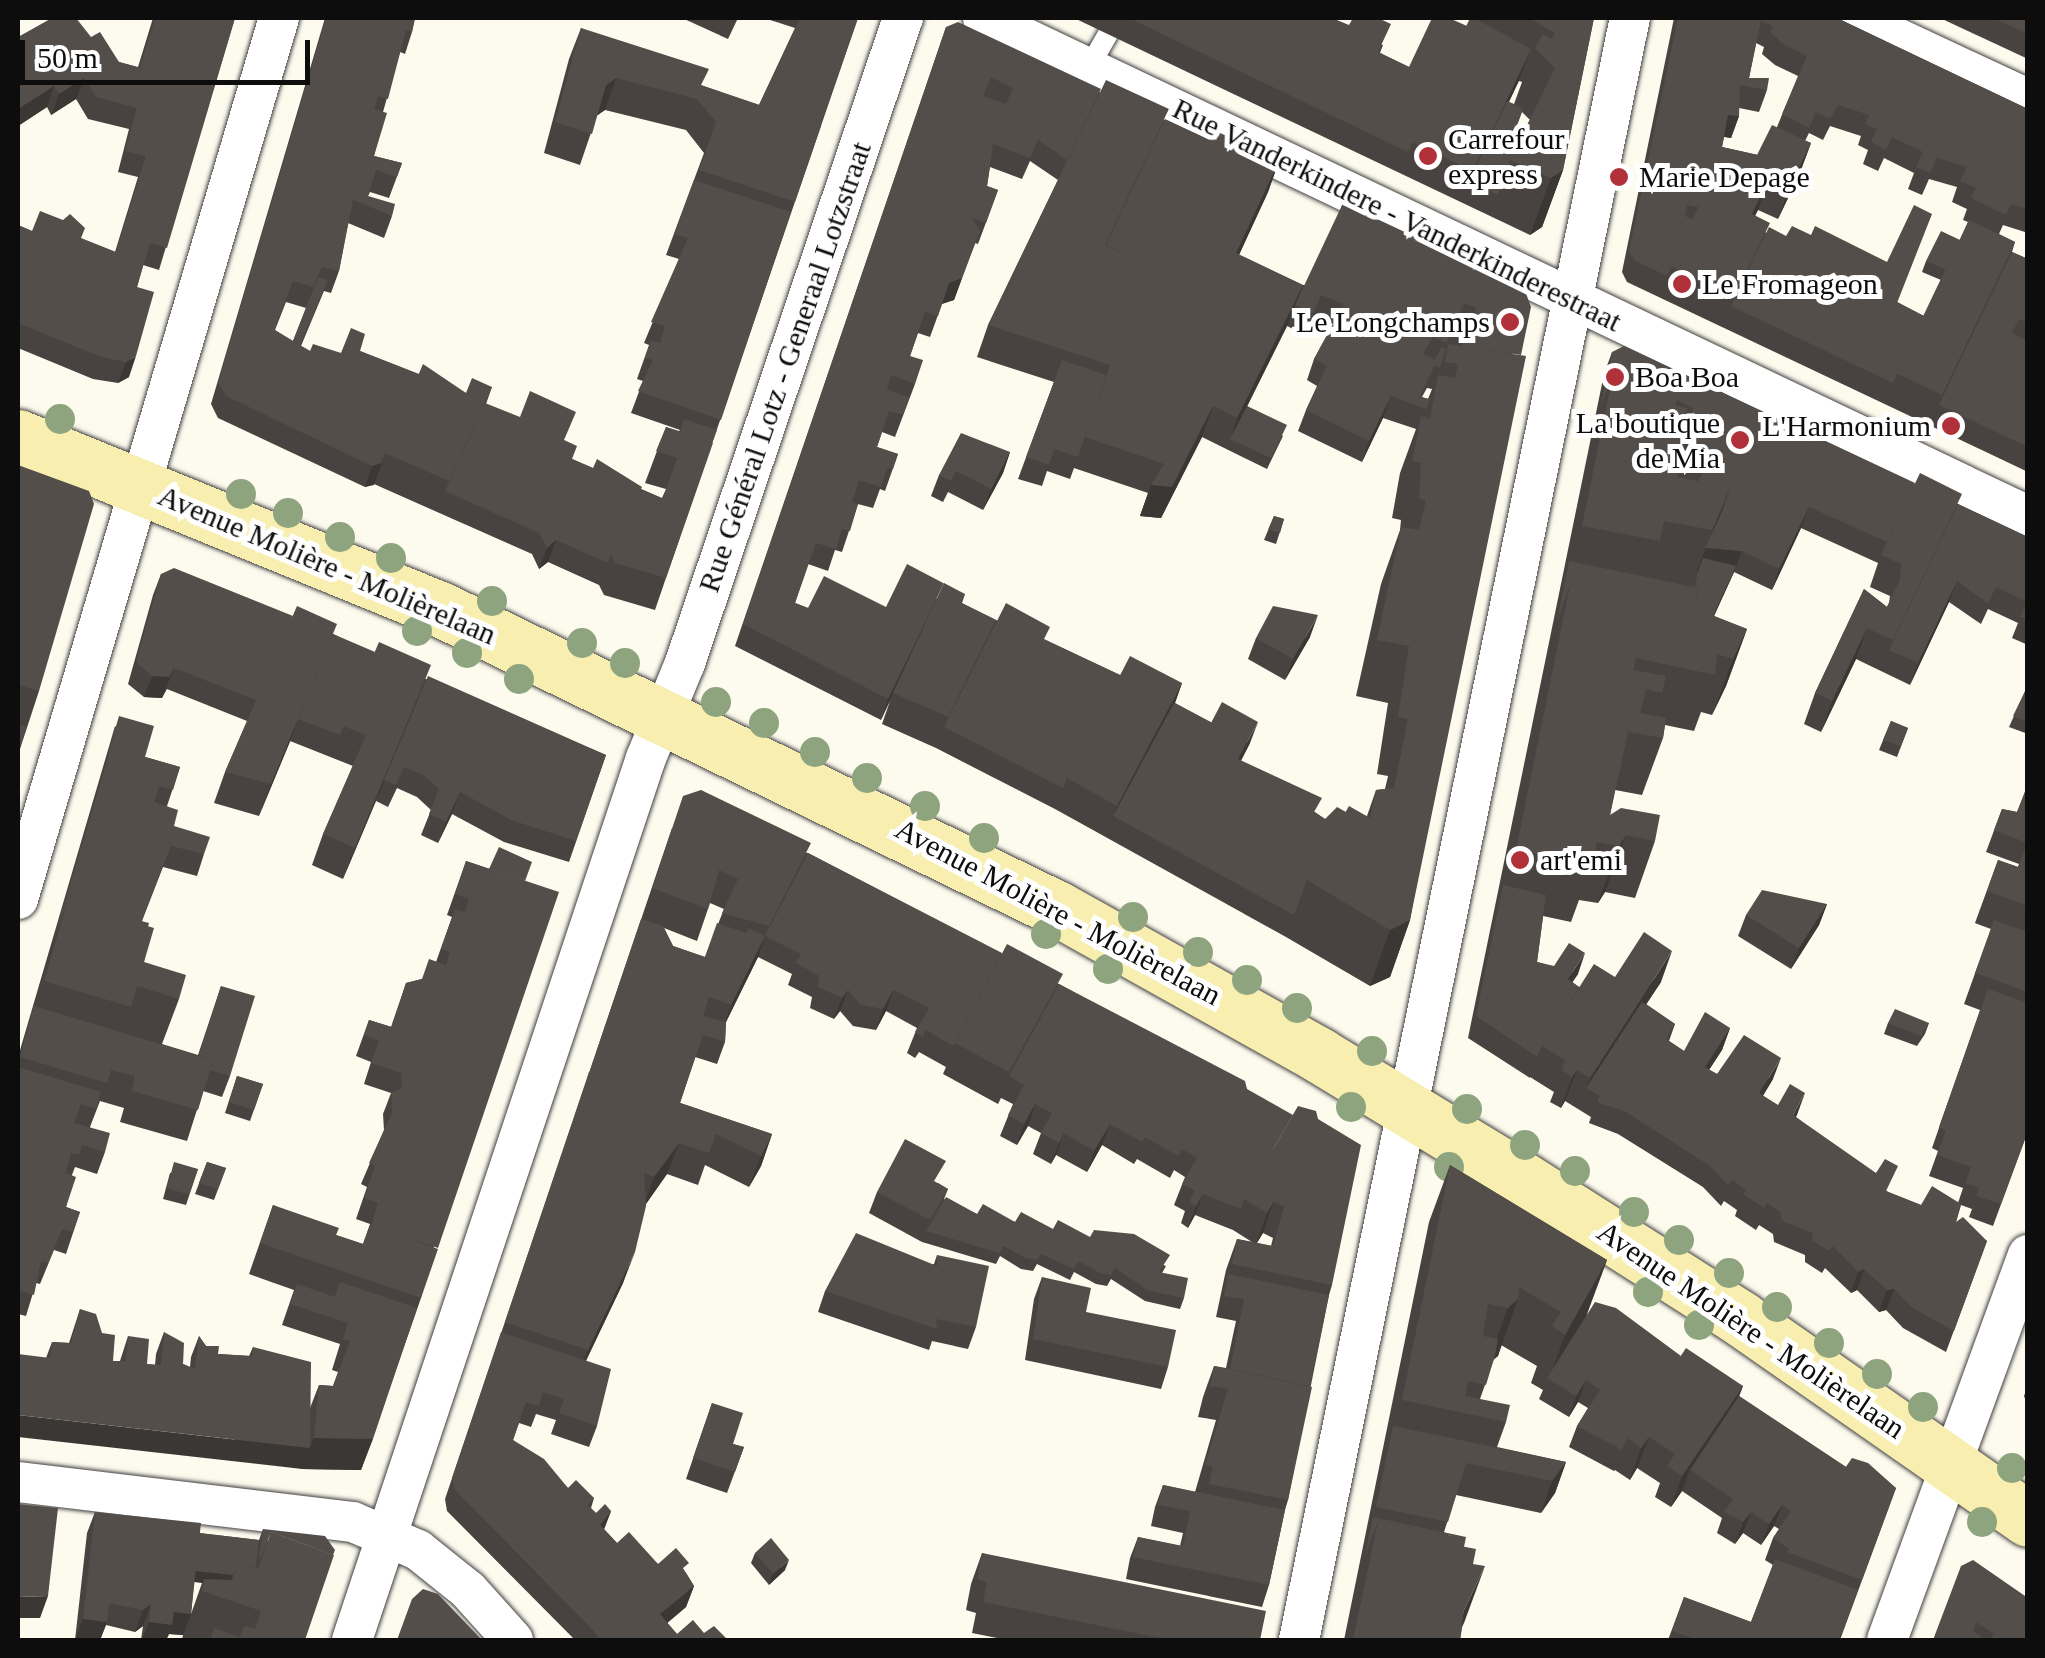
<!DOCTYPE html>
<html>
<head>
<meta charset="utf-8">
<style>
	body { margin:0 }
	#map { position:relative; width:2045px; height:1658px; overflow:hidden; background:#fdfaee; font-family:"Times New Roman",serif }
	div>[style] { position:absolute }
	.roads { filter:drop-shadow(0 0 2px #404040) drop-shadow(0 0 2px #404040) }
	.lane>* { height:20px; margin:-10px; padding:0 10px; transform-origin:10px; border-radius:10px; background:#fff }
	.street>* { height:40px; margin:-20px; padding:0 20px; transform-origin:20px; border-radius:20px; background:#fff }
	.secondary>* { height:55px; margin:-27.5px; padding:0 27.5px; transform-origin:27.5px; border-radius:27.5px; background:#f8eeaf }
	.trees>* { width:30px; height:30px; margin:-15px; border-radius:50%; background:#8da47e }
	.wall>* { inset:0; background:#484340 }
	.shaded-wall>* { inset:0; background:#3b3734 }
	.building>* { inset:0; background:#544e4a }
	.dots>* { width:28px; height:28px; translate:-50% -50%; box-sizing:border-box; border:5px solid #fff; border-radius:50% }
	span { translate:-50% -50%; white-space:nowrap; text-align:center; line-height:1.15; -webkit-text-stroke:10px #fff; paint-order:stroke }
	.poi-label { font-size:30px; color:#0d0d0d }
	.left { translate:0 -50%; text-align:left }
	.right { translate:-100% -50%; text-align:right }
	.street-label { font-size:30px; color:#0d0d0d }
	.frame { position:absolute; inset:0; border:20px solid #0d0d0d; pointer-events:none }
	.scale { position:absolute; left:20px; top:40px; width:290px; height:45px; box-sizing:border-box; border:5px solid #0d0d0d; border-top:0; padding-left:12px; font-size:30px; line-height:35px; white-space:nowrap; color:#0d0d0d; -webkit-text-stroke:8px #fff; paint-order:stroke }
</style>
</head>
<body>
<div id="map">
	<div class="roads">
		<div class="lane">
			<div style="left:1089px;top:67px;width:38px;rotate:-60deg"></div>
		</div>
		<div class="street">
			<div style="left:983px;top:18px;width:1158px;rotate:25.48deg"></div>
			<div style="left:1854px;top:18px;width:192px;rotate:25deg"></div>
			<div style="left:18px;top:899px;width:919px;rotate:-73.5deg"></div>
			<div style="left:18px;top:1482px;width:337px;rotate:6.8deg"></div>
			<div style="left:353px;top:1522px;width:71px;rotate:23.3deg"></div>
			<div style="left:418px;top:1550px;width:64px;rotate:38.7deg"></div>
			<div style="left:468px;top:1590px;width:67px;rotate:48deg"></div>
			<div style="left:352px;top:1640px;width:930px;rotate:-71.57deg"></div>
			<div style="left:646px;top:758px;width:103px;rotate:-67.7deg"></div>
			<div style="left:685px;top:663px;width:681px;rotate:-71.33deg"></div>
			<div style="left:1299px;top:1640px;width:1655px;rotate:-78.47deg"></div>
			<div style="left:1887px;top:1640px;width:410px;rotate:-69.9deg"></div>
		</div>
		<div class="secondary">
			<div style="left:18px;top:437px;width:458px;rotate:22.2deg"></div>
			<div style="left:442px;top:610px;width:685px;rotate:25.89deg"></div>
			<div style="left:1058px;top:909px;width:299px;rotate:29.2deg"></div>
			<div style="left:1319px;top:1055px;width:212px;rotate:31.3deg"></div>
			<div style="left:1500px;top:1165px;width:285px;rotate:32.5deg"></div>
			<div style="left:1740px;top:1318px;width:351px;rotate:34.9deg"></div>
		</div>
	</div>
	<div class="trees">
		<div style="left:60px;top:419px"></div>
		<div style="left:241px;top:494px"></div>
		<div style="left:288px;top:513px"></div>
		<div style="left:340px;top:537px"></div>
		<div style="left:391px;top:558px"></div>
		<div style="left:492px;top:601px"></div>
		<div style="left:417px;top:631px"></div>
		<div style="left:582px;top:643px"></div>
		<div style="left:467px;top:653px"></div>
		<div style="left:625px;top:663px"></div>
		<div style="left:519px;top:679px"></div>
		<div style="left:716px;top:702px"></div>
		<div style="left:764px;top:723px"></div>
		<div style="left:815px;top:752px"></div>
		<div style="left:867px;top:778px"></div>
		<div style="left:925px;top:806px"></div>
		<div style="left:984px;top:838px"></div>
		<div style="left:1133px;top:917px"></div>
		<div style="left:1046px;top:934px"></div>
		<div style="left:1198px;top:952px"></div>
		<div style="left:1108px;top:969px"></div>
		<div style="left:1247px;top:980px"></div>
		<div style="left:1297px;top:1008px"></div>
		<div style="left:1372px;top:1051px"></div>
		<div style="left:1351px;top:1107px"></div>
		<div style="left:1467px;top:1109px"></div>
		<div style="left:1525px;top:1145px"></div>
		<div style="left:1449px;top:1167px"></div>
		<div style="left:1575px;top:1171px"></div>
		<div style="left:1634px;top:1212px"></div>
		<div style="left:1679px;top:1240px"></div>
		<div style="left:1729px;top:1273px"></div>
		<div style="left:1648px;top:1292px"></div>
		<div style="left:1777px;top:1307px"></div>
		<div style="left:1699px;top:1325px"></div>
		<div style="left:1829px;top:1343px"></div>
		<div style="left:1877px;top:1374px"></div>
		<div style="left:1923px;top:1407px"></div>
		<div style="left:2012px;top:1468px"></div>
		<div style="left:1982px;top:1522px"></div>
	</div>
	<div class="wall">
		<div style="clip-path:polygon(153px 18px,235px 18px,159px 270px,143px 265px,137px 287px,129px 377px,118px 383px,93px 379px,18px 348px,18px 225px,32px 231px,81px 239px,115px 252px,138px 177px,118px 172px,129px 129px,88px 119px,76px 99px,51px 115px,47px 107px,18px 126px,18px 37px,91px 37px,119px 62px,138px 67px)"></div>
		<div style="clip-path:polygon(evenodd,325px 18px,415px 18px,412px 32px,405px 54px,400px 52px,383px 112px,374px 156px,402px 163px,389px 198px,370px 192px,368px 196px,392px 216px,384px 238px,348px 223px,339px 271px,331px 293px,324px 291px,301px 346px,310px 351px,341px 353px,360px 351px,466px 393px,492px 387px,486px 404px,565px 441px,572px 459px,662px 498px,666px 489px,645px 483px,666px 427px,679px 431px,680px 430px,631px 413px,643px 381px,637px 379px,649px 345px,644px 343px,679px 259px,666px 255px,704px 153px,686px 130px,605px 110px,597px 115px,580px 165px,544px 153px,569px 59px,581px 28px,703px 86px,759px 105px,795px 28px,764px 18px,858px 18px,655px 610px,604px 595px,599px 585px,548px 562px,539px 569px,532px 554px,374px 484px,365px 487px,218px 418px,211px 404px,325px 18px,286px 302px,306px 308px,293px 341px,275px 330px,286px 302px)"></div>
		<div style="clip-path:polygon(682px 18px,738px 18px,728px 39px)"></div>
		<div style="clip-path:polygon(evenodd,1074px 18px,1309px 18px,1383px 45px,1380px 53px,1409px 67px,1477px 19px,1478px 18px,1594px 18px,1563px 170px,1542px 227px,1530px 235px,1074px 18px,1519px 81px,1522px 82px,1514px 104px,1509px 102px,1519px 81px,1074px 18px,1522px 112px,1530px 120px,1522px 135px,1515px 131px,1522px 112px)"></div>
		<div style="clip-path:polygon(evenodd,1674px 18px,1837px 18px,2028px 109px,2028px 233px,2003px 225px,1999px 234px,2015px 242px,2012px 252px,2028px 259px,2028px 349px,2026px 354px,2028px 354px,2028px 472px,1627px 282px,1622px 272px,1674px 18px,1756px 43px,1764px 47px,1762px 54px,1775px 65px,1798px 76px,1777px 127px,1758px 155px,1722px 147px,1724px 137px,1731px 138px,1739px 116px,1739px 108px,1759px 112px,1767px 90px,1749px 78px,1756px 43px,1674px 18px,1830px 126px,1861px 136px,1858px 145px,1868px 150px,1863px 164px,1878px 171px,1884px 158px,1914px 173px,1908px 189px,1922px 195px,1929px 179px,1957px 187px,1952px 202px,1967px 209px,1963px 220px,1968px 222px,1960px 240px,1926px 261px,1922px 272px,1941px 280px,1924px 316px,1766px 233px,1755px 215px,1758px 210px,1778px 219px,1799px 175px,1811px 143px,1805px 141px,1809px 133px,1823px 140px,1830px 126px)"></div>
		<div style="clip-path:polygon(1940px 18px,2028px 18px,2028px 59px)"></div>
		<div style="clip-path:polygon(evenodd,946px 27px,1195px 133px,1279px 161px,1268px 192px,1239px 255px,1303px 285px,1524px 288px,1410px 920px,1390px 977px,1370px 986px,1286px 937px,1055px 809px,936px 748px,882px 724px,890px 701px,881px 720px,735px 646px,946px 27px,1030px 161px,1058px 180px,988px 325px,977px 357px,1054px 382px,1018px 479px,1042px 486px,1047px 471px,1070px 479px,1074px 468px,1148px 493px,1140px 516px,1161px 518px,1202px 437px,1267px 469px,1283px 436px,1247px 406px,1288px 324px,1287px 326px,1305px 335px,1314px 316px,1333px 324px,1314px 359px,1307px 380px,1317px 386px,1306px 410px,1298px 431px,1362px 462px,1383px 418px,1416px 429px,1400px 473px,1392px 518px,1401px 520px,1400px 530px,1381px 584px,1356px 696px,1388px 703px,1377px 774px,1388px 776px,1385px 789px,1376px 790px,1367px 816px,1346px 812px,1325px 819px,1241px 761px,1250px 743px,1175px 703px,1182px 683px,1120px 675px,1045px 640px,996px 620px,962px 603px,965px 594px,886px 607px,808px 608px,795px 603px,808px 564px,828px 571px,835px 550px,842px 552px,858px 504px,854px 503px,873px 508px,880px 489px,885px 491px,898px 454px,877px 447px,882px 432px,895px 437px,915px 384px,910px 356px,918px 333px,930px 337px,942px 304px,954px 300px,975px 243px,978px 244px,998px 190px,987px 186px,990px 167px,1022px 179px,1030px 161px,946px 27px,1427px 388px,1432px 389px,1428px 399px,1422px 397px,1427px 388px)"></div>
		<div style="clip-path:polygon(1612px 352px,1958px 504px,2028px 537px,2028px 645px,2012px 638px,2018px 623px,1988px 609px,1981px 624px,1949px 602px,1910px 685px,1856px 659px,1821px 732px,1804px 724px,1815px 693px,1864px 589px,1887px 607px,1889px 603px,1890px 596px,1870px 587px,1878px 563px,1801px 528px,1772px 590px,1734px 572px,1714px 616px,1747px 629px,1726px 686px,1712px 715px,1701px 712px,1694px 731px,1665px 725px,1663px 738px,1642px 795px,1615px 790px,1610px 815px,1655px 841px,1635px 898px,1605px 892px,1598px 903px,1579px 900px,1571px 922px,1543px 916px,1537px 962px,1578px 974px,1572px 982px,1579px 987px,1615px 977px,1661px 982px,1646px 1004px,1675px 1024px,1669px 1041px,1684px 1051px,1730px 1028px,1722px 1050px,1709px 1070px,1717px 1074px,1773px 1079px,1763px 1096px,1796px 1117px,1888px 1192px,1921px 1205px,1958px 1203px,1963px 1188px,1929px 1176px,1938px 1151px,1932px 1148px,1980px 1010px,1964px 1004px,1991px 929px,1975px 923px,1998px 860px,2018px 867px,2019px 864px,1986px 852px,2002px 809px,2017px 812px,2028px 786px,2028px 1131px,1993px 1226px,1969px 1217px,1972px 1209px,1961px 1205px,1956px 1222px,1987px 1241px,1946px 1352px,1903px 1328px,1886px 1310px,1879px 1312px,1857px 1290px,1851px 1293px,1825px 1268px,1822px 1273px,1805px 1262px,1805px 1255px,1774px 1242px,1773px 1234px,1759px 1225px,1756px 1230px,1735px 1216px,1737px 1210px,1724px 1201px,1721px 1206px,1703px 1187px,1618px 1134px,1589px 1123px,1591px 1117px,1565px 1101px,1561px 1108px,1550px 1102px,1554px 1092px,1530px 1077px,1530px 1078px,1468px 1038px,1604px 374px)"></div>
		<div style="clip-path:polygon(1010px 452px,1003px 473px,983px 510px,948px 492px,943px 502px,931px 496px,939px 475px)"></div>
		<div style="clip-path:polygon(18px 465px,39px 691px,18px 755px)"></div>
		<div style="clip-path:polygon(1274px 516px,1284px 519px,1276px 544px,1264px 540px)"></div>
		<div style="clip-path:polygon(161px 574px,333px 634px,426px 679px,606px 755px,569px 862px,504px 842px,452px 814px,438px 843px,421px 835px,431px 810px,417px 797px,397px 788px,388px 807px,376px 801px,378px 796px,343px 879px,312px 865px,323px 834px,353px 766px,290px 741px,292px 737px,259px 816px,214px 803px,225px 772px,247px 721px,167px 689px,162px 698px,144px 697px,128px 684px,153px 595px)"></div>
		<div style="clip-path:polygon(1310px 637px,1285px 680px,1248px 659px,1256px 638px)"></div>
		<div style="clip-path:polygon(2028px 685px,2028px 734px,2009px 727px)"></div>
		<div style="clip-path:polygon(1891px 721px,1908px 728px,1897px 757px,1879px 750px)"></div>
		<div style="clip-path:polygon(115px 726px,145px 757px,180px 767px,167px 806px,174px 826px,204px 854px,197px 876px,163px 867px,142px 921px,148px 927px,144px 962px,179px 999px,162px 1044px,198px 1055px,221px 986px,230px 1076px,222px 1097px,203px 1091px,187px 1141px,120px 1122px,124px 1108px,100px 1101px,90px 1127px,105px 1152px,97px 1174px,75px 1167px,72px 1175px,66px 1207px,80px 1212px,66px 1254px,54px 1250px,40px 1284px,36px 1283px,26px 1316px,18px 1314px,18px 1057px)"></div>
		<div style="clip-path:polygon(evenodd,672px 828px,808px 853px,1059px 984px,1247px 1089px,1332px 1285px,1329px 1295px,1288px 1500px,1285px 1510px,1269px 1585px,1262px 1607px,1126px 1579px,1130px 1558px,1138px 1537px,1180px 1546px,1183px 1533px,1151px 1526px,1155px 1507px,1163px 1485px,1195px 1492px,1216px 1420px,1198px 1417px,1203px 1397px,1214px 1366px,1226px 1368px,1236px 1321px,1216px 1317px,1226px 1270px,1237px 1239px,1252px 1242px,1233px 1230px,1195px 1215px,1188px 1228px,1181px 1223px,1185px 1211px,1174px 1205px,1185px 1177px,1174px 1170px,1170px 1178px,1137px 1159px,1134px 1164px,1102px 1145px,1087px 1172px,1056px 1155px,1051px 1164px,1033px 1154px,1041px 1133px,1028px 1126px,1017px 1145px,1000px 1136px,1013px 1104px,1001px 1098px,998px 1104px,943px 1074px,946px 1067px,919px 1052px,915px 1058px,907px 1053px,917px 1028px,886px 1011px,876px 1030px,853px 1026px,840px 1011px,834px 1019px,810px 1008px,812px 997px,788px 985px,792px 974px,758px 957px,726px 1022px,725px 1042px,717px 1064px,695px 1057px,680px 1103px,772px 1134px,761px 1166px,749px 1187px,705px 1165px,698px 1185px,667px 1174px,646px 1204px,623px 1283px,586px 1361px,597px 1426px,589px 1447px,551px 1434px,556px 1420px,536px 1414px,531px 1427px,519px 1423px,513px 1440px,568px 1488px,594px 1498px,591px 1508px,596px 1513px,611px 1511px,604px 1529px,617px 1543px,658px 1564px,686px 1573px,694px 1586px,686px 1607px,667px 1623px,677px 1634px,704px 1633px,728px 1640px,575px 1640px,447px 1511px,445px 1499px,672px 828px,710px 903px,724px 909px,705px 957px,673px 946px,664px 928px,697px 941px,710px 903px,672px 828px,1263px 1233px,1273px 1238px,1271px 1246px,1257px 1243px,1263px 1233px)"></div>
		<div style="clip-path:polygon(466px 861px,525px 881px,421px 1298px,361px 1470px,302px 1469px,46px 1358px,52px 1342px,69px 1343px,80px 1309px,113px 1361px,120px 1361px,128px 1336px,147px 1364px,155px 1365px,156px 1354px,164px 1332px,183px 1364px,190px 1367px,191px 1357px,199px 1336px,206px 1346px,218px 1354px,249px 1356px,253px 1347px,310px 1408px,319px 1385px,333px 1386px,338px 1372px,332px 1370px,340px 1344px,282px 1325px,294px 1290px,249px 1274px,273px 1205px,336px 1235px,363px 1244px,370px 1224px,356px 1219px,367px 1187px,361px 1184px,384px 1130px,383px 1114px,391px 1093px,364px 1084px,371px 1062px,356px 1056px,369px 1020px,391px 1027px,406px 983px,422px 979px,436px 962px,452px 917px,447px 915px)"></div>
		<div style="clip-path:polygon(1827px 904px,1819px 925px,1791px 969px,1738px 936px,1746px 915px)"></div>
		<div style="clip-path:polygon(1888px 1023px,1929px 1023px,1925px 1034px,1917px 1046px,1884px 1034px)"></div>
		<div style="clip-path:polygon(237px 1076px,263px 1084px,250px 1121px,225px 1113px)"></div>
		<div style="clip-path:polygon(207px 1162px,226px 1168px,214px 1200px,195px 1194px)"></div>
		<div style="clip-path:polygon(1450px 1165px,1607px 1260px,1586px 1315px,1743px 1386px,1739px 1396px,1846px 1467px,1896px 1488px,1840px 1640px,1668px 1640px,1684px 1597px,1751px 1622px,1773px 1565px,1765px 1560px,1773px 1538px,1779px 1529px,1774px 1526px,1761px 1545px,1743px 1533px,1735px 1544px,1717px 1533px,1722px 1518px,1682px 1491px,1671px 1507px,1655px 1497px,1660px 1483px,1637px 1468px,1630px 1480px,1615px 1470px,1614px 1471px,1569px 1447px,1577px 1426px,1588px 1408px,1578px 1402px,1569px 1417px,1539px 1399px,1543px 1390px,1531px 1383px,1537px 1366px,1501px 1345px,1498px 1356px,1494px 1359px,1480px 1399px,1506px 1422px,1497px 1447px,1566px 1462px,1555px 1493px,1541px 1513px,1456px 1495px,1444px 1532px,1464px 1547px,1462px 1628px,1460px 1640px,1344px 1640px,1429px 1222px)"></div>
		<div style="clip-path:polygon(198px 1169px,186px 1205px,163px 1199px,170px 1173px)"></div>
		<div style="clip-path:polygon(938px 1183px,948px 1189px,944px 1199px,977px 1214px,1090px 1237px,1166px 1266px,1162px 1273px,1184px 1298px,1180px 1309px,1145px 1301px,1111px 1279px,1107px 1286px,1096px 1284px,1074px 1272px,1070px 1280px,1037px 1264px,1033px 1271px,1021px 1269px,1000px 1256px,996px 1264px,922px 1242px,869px 1213px,877px 1192px)"></div>
		<div style="clip-path:polygon(937px 1255px,976px 1327px,968px 1349px,932px 1341px,929px 1350px,818px 1312px,825px 1291px,934px 1264px)"></div>
		<div style="clip-path:polygon(1042px 1277px,1086px 1312px,1168px 1367px,1161px 1389px,1025px 1360px,1034px 1299px)"></div>
		<div style="clip-path:polygon(2028px 1385px,2028px 1407px,2024px 1396px)"></div>
		<div style="clip-path:polygon(712px 1403px,733px 1444px,744px 1447px,727px 1493px,686px 1479px)"></div>
		<div style="clip-path:polygon(evenodd,95px 1512px,199px 1533px,259px 1540px,263px 1529px,305px 1640px,182px 1640px,183px 1635px,169px 1634px,166px 1640px,141px 1640px,143px 1626px,135px 1632px,106px 1625px,100px 1640px,75px 1640px,87px 1533px,95px 1512px,194px 1582px,202px 1583px,191px 1614px,194px 1582px)"></div>
		<div style="clip-path:polygon(755px 1553px,785px 1570px,769px 1585px,751px 1563px)"></div>
		<div style="clip-path:polygon(982px 1553px,1260px 1640px,1007px 1640px,972px 1633px,976px 1613px,966px 1610px,971px 1584px)"></div>
		<div style="clip-path:polygon(2028px 1598px,2028px 1640px,1933px 1640px)"></div>
	</div>
	<div class="shaded-wall">
		<div style="clip-path:polygon(1531px 49px,1519px 80px,1471px 182px,1469px 181px,1473px 171px)"></div>
		<div style="clip-path:polygon(84px 78px,76px 99px,51px 115px,59px 94px)"></div>
		<div style="clip-path:polygon(616px 78px,605px 110px,595px 117px,606px 85px)"></div>
		<div style="clip-path:polygon(54px 86px,47px 107px,18px 126px,18px 109px)"></div>
		<div style="clip-path:polygon(1728px 115px,1739px 116px,1731px 138px,1721px 136px)"></div>
		<div style="clip-path:polygon(1811px 143px,1799px 175px,1778px 219px,1789px 188px)"></div>
		<div style="clip-path:polygon(1279px 161px,1268px 192px,1225px 285px,1236px 253px)"></div>
		<div style="clip-path:polygon(1563px 170px,1542px 227px,1530px 235px,1551px 178px)"></div>
		<div style="clip-path:polygon(1769px 178px,1758px 210px,1741px 245px,1752px 214px)"></div>
		<div style="clip-path:polygon(962px 278px,954px 300px,941px 304px,949px 283px)"></div>
		<div style="clip-path:polygon(1303px 285px,1288px 324px,1231px 439px,1237px 418px)"></div>
		<div style="clip-path:polygon(136px 356px,129px 377px,118px 383px,126px 362px)"></div>
		<div style="clip-path:polygon(1391px 396px,1383px 418px,1362px 462px,1369px 441px)"></div>
		<div style="clip-path:polygon(1213px 406px,1202px 437px,1161px 518px,1140px 516px,1151px 485px)"></div>
		<div style="clip-path:polygon(1010px 452px,1003px 473px,983px 510px,991px 489px)"></div>
		<div style="clip-path:polygon(382px 463px,374px 485px,365px 487px,372px 466px)"></div>
		<div style="clip-path:polygon(1730px 488px,1708px 548px,1742px 551px,1734px 572px,1689px 671px,1692px 660px,1697px 570px)"></div>
		<div style="clip-path:polygon(1809px 507px,1801px 528px,1772px 590px,1779px 569px)"></div>
		<div style="clip-path:polygon(556px 540px,548px 562px,539px 569px,547px 548px)"></div>
		<div style="clip-path:polygon(1957px 581px,1949px 602px,1910px 685px,1918px 663px)"></div>
		<div style="clip-path:polygon(945px 584px,893px 693px,881px 720px,888px 699px)"></div>
		<div style="clip-path:polygon(1318px 615px,1310px 637px,1285px 680px,1293px 659px)"></div>
		<div style="clip-path:polygon(1867px 628px,1856px 659px,1821px 732px,1832px 701px)"></div>
		<div style="clip-path:polygon(1747px 629px,1726px 686px,1712px 715px,1733px 659px)"></div>
		<div style="clip-path:polygon(431px 665px,378px 796px,343px 879px,355px 848px)"></div>
		<div style="clip-path:polygon(174px 668px,162px 698px,144px 697px,152px 676px)"></div>
		<div style="clip-path:polygon(1182px 683px,1171px 714px,1113px 816px,1105px 837px,1117px 806px)"></div>
		<div style="clip-path:polygon(298px 719px,292px 736px,259px 816px,271px 784px)"></div>
		<div style="clip-path:polygon(1258px 722px,1250px 743px,1230px 780px,1238px 759px)"></div>
		<div style="clip-path:polygon(460px 792px,452px 814px,438px 843px,446px 822px)"></div>
		<div style="clip-path:polygon(1626px 835px,1605px 892px,1598px 903px,1619px 846px)"></div>
		<div style="clip-path:polygon(1827px 904px,1819px 925px,1791px 969px,1799px 948px)"></div>
		<div style="clip-path:polygon(1410px 920px,1390px 977px,1370px 986px,1390px 930px)"></div>
		<div style="clip-path:polygon(765px 936px,758px 957px,724px 1026px,731px 1005px)"></div>
		<div style="clip-path:polygon(1672px 951px,1661px 982px,1590px 1090px,1586px 1088px,1590px 1078px)"></div>
		<div style="clip-path:polygon(1585px 953px,1578px 974px,1560px 1001px,1568px 979px)"></div>
		<div style="clip-path:polygon(848px 990px,840px 1011px,834px 1019px,842px 998px)"></div>
		<div style="clip-path:polygon(893px 990px,886px 1011px,876px 1030px,883px 1009px)"></div>
		<div style="clip-path:polygon(1730px 1028px,1722px 1050px,1697px 1088px,1705px 1067px)"></div>
		<div style="clip-path:polygon(1781px 1058px,1773px 1079px,1751px 1114px,1759px 1093px)"></div>
		<div style="clip-path:polygon(1577px 1070px,1565px 1101px,1561px 1108px,1572px 1077px)"></div>
		<div style="clip-path:polygon(1805px 1093px,1797px 1115px,1785px 1136px,1793px 1115px)"></div>
		<div style="clip-path:polygon(1035px 1104px,1028px 1126px,1017px 1145px,1024px 1124px)"></div>
		<div style="clip-path:polygon(1110px 1124px,1102px 1145px,1087px 1172px,1094px 1151px)"></div>
		<div style="clip-path:polygon(1064px 1133px,1056px 1155px,1051px 1164px,1059px 1143px)"></div>
		<div style="clip-path:polygon(772px 1134px,761px 1166px,749px 1187px,761px 1156px)"></div>
		<div style="clip-path:polygon(679px 1143px,667px 1174px,643px 1208px,654px 1177px)"></div>
		<div style="clip-path:polygon(1203px 1194px,1195px 1215px,1188px 1228px,1196px 1206px)"></div>
		<div style="clip-path:polygon(1274px 1201px,1263px 1233px,1256px 1244px,1267px 1213px)"></div>
		<div style="clip-path:polygon(635px 1252px,623px 1283px,576px 1381px,588px 1350px)"></div>
		<div style="clip-path:polygon(1607px 1260px,1586px 1317px,1549px 1379px,1565px 1335px)"></div>
		<div style="clip-path:polygon(1864px 1269px,1857px 1290px,1851px 1293px,1858px 1272px)"></div>
		<div style="clip-path:polygon(1894px 1289px,1886px 1310px,1879px 1312px,1887px 1290px)"></div>
		<div style="clip-path:polygon(1518px 1299px,1498px 1356px,1487px 1365px,1508px 1308px)"></div>
		<div style="clip-path:polygon(1586px 1380px,1578px 1402px,1569px 1417px,1576px 1396px)"></div>
		<div style="clip-path:polygon(1743px 1386px,1731px 1417px,1690px 1470px,1682px 1491px,1671px 1507px,1682px 1476px)"></div>
		<div style="clip-path:polygon(18px 1415px,310px 1448px,314px 1438px,373px 1439px,361px 1470px,302px 1469px,18px 1437px)"></div>
		<div style="clip-path:polygon(1649px 1437px,1637px 1468px,1630px 1480px,1641px 1448px)"></div>
		<div style="clip-path:polygon(1566px 1462px,1555px 1493px,1541px 1513px,1552px 1481px)"></div>
		<div style="clip-path:polygon(1782px 1505px,1774px 1526px,1761px 1545px,1769px 1524px)"></div>
		<div style="clip-path:polygon(611px 1511px,603px 1532px,600px 1525px)"></div>
		<div style="clip-path:polygon(1751px 1512px,1743px 1533px,1735px 1544px,1743px 1522px)"></div>
		<div style="clip-path:polygon(789px 1560px,785px 1570px,769px 1585px,773px 1574px)"></div>
		<div style="clip-path:polygon(1485px 1566px,1464px 1623px,1456px 1640px,1464px 1610px)"></div>
		<div style="clip-path:polygon(193px 1570px,233px 1575px,229px 1586px,189px 1581px)"></div>
		<div style="clip-path:polygon(694px 1586px,686px 1607px,653px 1635px,660px 1614px)"></div>
		<div style="clip-path:polygon(48px 1596px,40px 1618px,18px 1618px,18px 1597px)"></div>
		<div style="clip-path:polygon(151px 1604px,143px 1626px,135px 1632px,143px 1610px)"></div>
		<div style="clip-path:polygon(174px 1612px,191px 1614px,183px 1635px,169px 1634px,166px 1640px,142px 1640px,149px 1622px)"></div>
		<div style="clip-path:polygon(83px 1619px,107px 1622px,100px 1640px,75px 1640px)"></div>
	</div>
	<div class="building">
		<div style="clip-path:polygon(52px 18px,76px 18px,91px 37px,100px 32px,119px 62px,140px 68px,155px 18px,235px 18px,167px 248px,150px 243px,137px 287px,154px 292px,136px 356px,126px 362px,101px 357px,18px 323px,18px 225px,32px 231px,40px 211px,63px 220px,70px 214px,85px 228px,81px 238px,116px 252px,146px 156px,125px 151px,137px 108px,96px 97px,84px 78px,59px 94px,54px 86px,18px 109px,18px 37px)"></div>
		<div style="clip-path:polygon(326px 18px,415px 18px,412px 32px,406px 30px,388px 99px,378px 96px,374px 109px,387px 113px,374px 156px,402px 163px,397px 177px,376px 170px,368px 196px,395px 204px,392px 216px,353px 200px,339px 271px,322px 267px,313px 287px,293px 281px,274px 330px,310px 351px,313px 344px,341px 353px,351px 328px,365px 334px,360px 351px,419px 374px,381px 463px,372px 466px,226px 396px,218px 383px)"></div>
		<div style="clip-path:polygon(800px 18px,858px 18px,820px 126px,759px 105px)"></div>
		<div style="clip-path:polygon(1134px 18px,1309px 18px,1314px 21px,1315px 18px,1332px 18px,1349px 25px,1353px 18px,1378px 18px,1391px 24px,1378px 52px,1409px 67px,1432px 18px,1449px 18px,1467px 26px,1408px 152px,1133px 20px)"></div>
		<div style="clip-path:polygon(1470px 18px,1474px 18px,1531px 49px,1473px 171px,1412px 142px)"></div>
		<div style="clip-path:polygon(1529px 18px,1594px 18px,1563px 170px,1551px 178px,1510px 160px,1555px 68px,1535px 48px,1543px 34px,1552px 39px,1555px 33px)"></div>
		<div style="clip-path:polygon(1678px 18px,1837px 18px,2028px 109px,2028px 209px,2011px 204px,2006px 215px,1971px 198px,1976px 188px,1960px 181px,1967px 167px,1937px 158px,1930px 173px,1916px 167px,1923px 152px,1892px 137px,1886px 150px,1871px 142px,1877px 129px,1865px 124px,1869px 115px,1838px 105px,1830px 119px,1816px 112px,1809px 128px,1782px 114px,1807px 56px,1783px 44px,1770px 32px,1773px 26px,1761px 21px,1749px 78px,1769px 78px,1767px 90px,1740px 85px,1739px 116px,1728px 115px,1722px 147px,1758px 155px,1733px 203px,1703px 197px,1698px 207px,1687px 205px,1685px 216px,1693px 220px,1667px 276px,1634px 260px,1629px 251px)"></div>
		<div style="clip-path:polygon(1993px 18px,2028px 18px,2028px 34px)"></div>
		<div style="clip-path:polygon(evenodd,958px 22px,1101px 89px,1067px 160px,1038px 140px,1030px 158px,993px 144px,987px 186px,998px 190px,986px 223px,972px 218px,980px 231px,962px 278px,949px 283px,938px 316px,925px 312px,910px 356px,923px 360px,915px 384px,891px 375px,887px 390px,909px 397px,903px 415px,889px 411px,877px 447px,898px 454px,893px 469px,887px 468px,881px 487px,859px 480px,852px 502px,858px 504px,850px 531px,842px 529px,836px 549px,816px 543px,795px 603px,808px 608px,824px 576px,886px 607px,907px 564px,945px 584px,944px 583px,888px 699px,743px 624px,946px 27px,958px 22px,991px 77px,1013px 88px,1006px 104px,983px 96px,991px 77px)"></div>
		<div style="clip-path:polygon(581px 28px,709px 69px,701px 85px,821px 126px,795px 202px,699px 170px,716px 122px,697px 99px,616px 78px,606px 85px,592px 134px,555px 122px)"></div>
		<div style="clip-path:polygon(1106px 80px,1169px 109px,1105px 245px,1137px 260px,1199px 123px,1279px 161px,1236px 253px,1303px 285px,1237px 418px,1213px 406px,1172px 487px,1151px 485px,1164px 464px,1085px 437px,1110px 365px,988px 325px)"></div>
		<div style="clip-path:polygon(1507px 101px,1523px 109px,1514px 131px,1522px 135px,1510px 160px,1498px 195px,1469px 181px)"></div>
		<div style="clip-path:polygon(1165px 119px,1195px 133px,1137px 260px,1106px 245px)"></div>
		<div style="clip-path:polygon(1772px 125px,1811px 143px,1789px 188px,1769px 178px,1752px 214px,1770px 223px,1735px 296px,1671px 266px,1703px 197px,1733px 203px)"></div>
		<div style="clip-path:polygon(694px 180px,791px 212px,721px 420px,638px 391px,653px 360px,645px 358px,651px 340px,660px 343px,665px 326px,651px 322px,688px 238px,674px 234px)"></div>
		<div style="clip-path:polygon(evenodd,1343px 203px,1524px 288px,1531px 307px,1521px 355px,1462px 346px,1463px 339px,1450px 336px,1446px 343px,1433px 336px,1423px 354px,1435px 360px,1441px 348px,1446px 349px,1440px 367px,1434px 366px,1420px 397px,1430px 399px,1426px 409px,1391px 396px,1369px 441px,1306px 410px,1327px 366px,1314px 359px,1344px 304px,1321px 295px,1313px 314px,1295px 305px,1343px 203px,1465px 303px,1476px 308px,1474px 322px,1457px 318px,1465px 303px)"></div>
		<div style="clip-path:polygon(1914px 205px,1932px 214px,1897px 303px,1924px 316px,1893px 383px,1731px 306px,1769px 227px,1786px 236px,1792px 226px,1811px 235px,1815px 226px,1887px 262px)"></div>
		<div style="clip-path:polygon(1969px 220px,2015px 242px,1942px 395px,1896px 373px)"></div>
		<div style="clip-path:polygon(1941px 231px,1960px 240px,1946px 270px,1926px 261px)"></div>
		<div style="clip-path:polygon(2012px 252px,2028px 259px,2028px 323px,2019px 319px,2012px 333px,2028px 341px,2028px 347px,2024px 353px,2028px 354px,2028px 447px,1939px 405px)"></div>
		<div style="clip-path:polygon(318px 277px,328px 280px,300px 345px,293px 341px)"></div>
		<div style="clip-path:polygon(1448px 344px,1526px 356px,1410px 920px,1390px 930px,1307px 880px,1349px 806px,1370px 818px,1376px 790px,1394px 788px,1408px 719px,1398px 717px,1409px 646px,1377px 640px,1401px 527px,1419px 530px,1426px 500px,1419px 499px,1421px 463px,1412px 461px,1421px 416px,1430px 419px,1438px 375px,1455px 378px,1458px 364px,1445px 362px)"></div>
		<div style="clip-path:polygon(1624px 346px,1915px 483px,1887px 542px,1809px 507px,1779px 569px,1742px 551px,1705px 548px,1723px 510px,1730px 488px,1698px 482px,1704px 469px,1683px 464px,1694px 428px,1687px 427px,1693px 408px,1677px 400px,1675px 406px,1669px 404px,1673px 386px,1613px 374px,1600px 409px,1612px 352px)"></div>
		<div style="clip-path:polygon(1062px 360px,1106px 375px,1078px 457px,1054px 449px,1049px 465px,1026px 457px)"></div>
		<div style="clip-path:polygon(423px 364px,466px 393px,472px 378px,492px 387px,449px 481px,385px 453px)"></div>
		<div style="clip-path:polygon(1613px 374px,1673px 386px,1669px 404px,1688px 408px,1679px 425px,1694px 428px,1690px 445px,1683px 443px,1678px 477px,1730px 488px,1712px 530px,1664px 521px,1660px 541px,1582px 526px)"></div>
		<div style="clip-path:polygon(530px 391px,576px 412px,564px 440px,577px 446px,572px 459px,593px 468px,597px 459px,642px 487px,607px 563px,556px 540px,547px 548px,539px 533px,445px 491px,485px 403px,520px 417px)"></div>
		<div style="clip-path:polygon(1247px 406px,1287px 425px,1271px 458px,1230px 439px)"></div>
		<div style="clip-path:polygon(684px 419px,717px 430px,712px 443px,680px 432px)"></div>
		<div style="clip-path:polygon(666px 427px,713px 443px,666px 578px,615px 563px,610px 553px,640px 490px,663px 499px,677px 458px,656px 451px)"></div>
		<div style="clip-path:polygon(961px 433px,1010px 452px,991px 489px,956px 471px,951px 481px,939px 475px)"></div>
		<div style="clip-path:polygon(18px 465px,89px 491px,94px 504px,39px 691px,18px 685px)"></div>
		<div style="clip-path:polygon(1920px 473px,1962px 494px,1893px 640px,1867px 628px,1832px 701px,1815px 693px,1864px 589px,1887px 607px,1900px 579px,1901px 564px,1881px 555px)"></div>
		<div style="clip-path:polygon(1958px 504px,2028px 537px,2028px 620px,2020px 617px,2027px 602px,1996px 587px,1988px 603px,1957px 581px,1918px 663px,1889px 650px)"></div>
		<div style="clip-path:polygon(1274px 516px,1284px 519px,1280px 533px,1268px 530px)"></div>
		<div style="clip-path:polygon(1703px 558px,1736px 566px,1713px 616px,1693px 611px,1699px 588px,1695px 587px,1697px 574px)"></div>
		<div style="clip-path:polygon(1569px 561px,1699px 588px,1693px 611px,1570px 585px,1557px 621px)"></div>
		<div style="clip-path:polygon(174px 568px,293px 616px,256px 700px,174px 668px,169px 677px,152px 676px,136px 662px,161px 574px)"></div>
		<div style="clip-path:polygon(944px 583px,965px 594px,961px 603px,996px 620px,948px 717px,893px 693px)"></div>
		<div style="clip-path:polygon(1570px 585px,1709px 614px,1747px 629px,1733px 659px,1717px 654px,1715px 675px,1636px 658px,1633px 670px,1666px 676px,1662px 693px,1646px 689px,1640px 713px,1666px 718px,1663px 738px,1628px 732px,1610px 815px,1621px 808px,1660px 815px,1655px 841px,1626px 835px,1619px 846px,1597px 842px,1592px 865px,1516px 850px)"></div>
		<div style="clip-path:polygon(1006px 603px,1050px 627px,1044px 639px,1120px 675px,1067px 778px,1063px 788px,944px 727px)"></div>
		<div style="clip-path:polygon(297px 606px,337px 624px,271px 784px,225px 772px)"></div>
		<div style="clip-path:polygon(1273px 606px,1318px 615px,1293px 659px,1256px 638px)"></div>
		<div style="clip-path:polygon(333px 634px,375px 652px,340px 735px,298px 719px)"></div>
		<div style="clip-path:polygon(379px 642px,431px 665px,355px 848px,323px 834px,366px 735px,343px 726px)"></div>
		<div style="clip-path:polygon(1130px 656px,1182px 683px,1117px 806px,1067px 778px)"></div>
		<div style="clip-path:polygon(428px 676px,606px 755px,576px 841px,511px 820px,460px 792px,446px 822px,429px 814px,439px 789px,425px 776px,404px 767px,396px 785px,384px 780px)"></div>
		<div style="clip-path:polygon(2028px 685px,2028px 722px,2013px 716px)"></div>
		<div style="clip-path:polygon(1222px 702px,1258px 722px,1238px 759px,1322px 798px,1314px 812px,1325px 819px,1337px 807px,1346px 812px,1307px 880px,1294px 915px,1113px 816px,1174px 703px,1211px 723px)"></div>
		<div style="clip-path:polygon(119px 716px,154px 726px,145px 757px,111px 747px,107px 757px)"></div>
		<div style="clip-path:polygon(1891px 721px,1908px 728px,1901px 746px,1883px 740px)"></div>
		<div style="clip-path:polygon(18px 724px,26px 727px,18px 755px)"></div>
		<div style="clip-path:polygon(111px 747px,180px 767px,173px 790px,159px 786px,154px 802px,178px 810px,174px 826px,210px 837px,204px 854px,171px 846px,141px 921px,149px 923px,148px 927px,67px 903px,54px 939px)"></div>
		<div style="clip-path:polygon(2027px 786px,2028px 786px,2027px 843px,1994px 830px,2002px 809px,2017px 812px)"></div>
		<div style="clip-path:polygon(701px 790px,811px 843px,769px 926px,722px 913px,738px 879px,719px 870px,708px 909px,652px 888px,683px 796px)"></div>
		<div style="clip-path:polygon(2028px 841px,2028px 906px,1987px 891px,1998px 860px,2018px 867px)"></div>
		<div style="clip-path:polygon(499px 847px,532px 862px,525px 881px,489px 869px)"></div>
		<div style="clip-path:polygon(808px 853px,1002px 953px,953px 1046px,926px 1030px,923px 1037px,915px 1032px,929px 1008px,893px 990px,883px 1009px,861px 1005px,848px 990px,842px 998px,818px 987px,819px 976px,796px 963px,801px 954px,765px 936px)"></div>
		<div style="clip-path:polygon(466px 861px,559px 892px,438px 1248px,371px 1226px,378px 1203px,364px 1198px,375px 1166px,369px 1163px,392px 1113px,391px 1093px,402px 1088px,401px 1073px,371px 1063px,379px 1041px,364px 1035px,369px 1020px,392px 1027px,406px 983px,422px 979px,429px 959px,446px 965px,450px 952px,441px 949px,455px 909px,465px 912px,469px 899px,455px 894px)"></div>
		<div style="clip-path:polygon(1503px 885px,1546px 895px,1537px 962px,1554px 966px,1569px 943px,1585px 953px,1568px 979px,1579px 987px,1542px 1046px,1537px 1057px,1476px 1016px)"></div>
		<div style="clip-path:polygon(1762px 890px,1827px 904px,1799px 948px,1746px 915px)"></div>
		<div style="clip-path:polygon(67px 903px,154px 928px,144px 962px,186px 975px,179px 999px,137px 986px,131px 1007px,44px 981px)"></div>
		<div style="clip-path:polygon(641px 919px,663px 926px,673px 946px,705px 957px,717px 923px,746px 933px,749px 928px,765px 936px,731px 1005px,709px 997px,703px 1016px,726px 1022px,725px 1042px,703px 1035px,680px 1103px,589px 1072px,586px 1082px)"></div>
		<div style="clip-path:polygon(1994px 920px,2028px 932px,2028px 992px,1975px 973px)"></div>
		<div style="clip-path:polygon(1644px 932px,1672px 951px,1590px 1078px,1577px 1070px,1572px 1077px,1562px 1070px,1565px 1060px,1542px 1046px,1594px 964px,1615px 977px)"></div>
		<div style="clip-path:polygon(1007px 944px,1063px 974px,1009px 1072px,955px 1043px)"></div>
		<div style="clip-path:polygon(1059px 984px,1245px 1081px,1247px 1089px,1293px 1115px,1244px 1199px,1241px 1209px,1203px 1194px,1196px 1206px,1189px 1202px,1195px 1191px,1182px 1184px,1197px 1158px,1182px 1149px,1178px 1156px,1145px 1137px,1142px 1142px,1110px 1124px,1094px 1151px,1064px 1133px,1059px 1143px,1041px 1133px,1052px 1113px,1035px 1104px,1024px 1124px,1008px 1115px,1024px 1085px,1009px 1076px)"></div>
		<div style="clip-path:polygon(221px 986px,255px 996px,230px 1076px,210px 1070px,213px 1060px,199px 1055px)"></div>
		<div style="clip-path:polygon(1988px 989px,2028px 1003px,2028px 1131px,2001px 1204px,1976px 1196px,1979px 1188px,1965px 1183px,1971px 1167px,1937px 1155px,1946px 1130px,1939px 1127px)"></div>
		<div style="clip-path:polygon(1642px 1002px,1675px 1024px,1666px 1039px,1684px 1051px,1705px 1012px,1730px 1028px,1705px 1067px,1717px 1074px,1744px 1035px,1781px 1058px,1759px 1093px,1778px 1105px,1790px 1084px,1805px 1093px,1793px 1115px,1876px 1173px,1885px 1159px,1898px 1166px,1886px 1191px,1921px 1205px,1932px 1186px,1961px 1204px,1956px 1222px,1963px 1217px,1987px 1241px,1954px 1331px,1911px 1307px,1894px 1289px,1887px 1290px,1864px 1269px,1858px 1272px,1833px 1246px,1829px 1251px,1812px 1240px,1813px 1233px,1782px 1221px,1780px 1212px,1767px 1203px,1764px 1208px,1743px 1194px,1746px 1190px,1732px 1180px,1728px 1185px,1710px 1166px,1626px 1112px,1597px 1102px,1600px 1096px,1586px 1088px)"></div>
		<div style="clip-path:polygon(34px 1006px,213px 1060px,198px 1110px,132px 1091px,135px 1076px,111px 1070px,107px 1083px,20px 1057px)"></div>
		<div style="clip-path:polygon(1895px 1009px,1929px 1023px,1921px 1036px,1888px 1023px)"></div>
		<div style="clip-path:polygon(18px 1067px,101px 1092px,96px 1109px,81px 1104px,74px 1123px,110px 1133px,105px 1152px,82px 1145px,79px 1155px,71px 1153px,66px 1173px,76px 1177px,66px 1207px,80px 1212px,73px 1232px,62px 1229px,48px 1263px,41px 1261px,34px 1295px,18px 1290px)"></div>
		<div style="clip-path:polygon(589px 1072px,772px 1134px,761px 1156px,716px 1134px,709px 1153px,679px 1143px,654px 1177px,644px 1173px,646px 1206px,635px 1252px,588px 1350px,505px 1322px)"></div>
		<div style="clip-path:polygon(237px 1076px,263px 1084px,254px 1110px,229px 1102px)"></div>
		<div style="clip-path:polygon(1298px 1106px,1316px 1111px,1318px 1119px,1361px 1145px,1332px 1285px,1232px 1264px,1237px 1239px,1273px 1246px,1284px 1207px,1274px 1201px,1267px 1213px,1244px 1199px)"></div>
		<div style="clip-path:polygon(905px 1139px,946px 1161px,934px 1181px,948px 1189px,930px 1220px,877px 1192px)"></div>
		<div style="clip-path:polygon(174px 1162px,198px 1169px,189px 1195px,167px 1188px)"></div>
		<div style="clip-path:polygon(207px 1162px,226px 1168px,218px 1189px,199px 1183px)"></div>
		<div style="clip-path:polygon(1450px 1165px,1607px 1260px,1565px 1335px,1552px 1326px,1561px 1312px,1519px 1287px,1518px 1299px,1508px 1308px,1488px 1304px,1483px 1336px,1498px 1339px,1495px 1355px,1486px 1385px,1468px 1381px,1465px 1396px,1510px 1405px,1506px 1422px,1402px 1400px)"></div>
		<div style="clip-path:polygon(946px 1197px,977px 1214px,983px 1204px,1015px 1222px,1021px 1212px,1053px 1229px,1058px 1220px,1090px 1237px,1094px 1230px,1134px 1234px,1170px 1255px,1159px 1272px,1188px 1278px,1184px 1298px,1149px 1291px,1115px 1268px,1111px 1275px,1100px 1273px,1078px 1261px,1074px 1269px,1041px 1254px,1037px 1260px,1025px 1258px,1004px 1246px,999px 1253px,926px 1231px)"></div>
		<div style="clip-path:polygon(273px 1205px,339px 1228px,336px 1235px,363px 1244px,370px 1225px,438px 1249px,421px 1298px,260px 1243px)"></div>
		<div style="clip-path:polygon(856px 1233px,937px 1266px,937px 1255px,989px 1266px,976px 1327px,936px 1319px,937px 1329px,825px 1291px)"></div>
		<div style="clip-path:polygon(1228px 1274px,1329px 1295px,1310px 1386px,1230px 1369px,1244px 1299px,1224px 1296px)"></div>
		<div style="clip-path:polygon(1042px 1277px,1091px 1288px,1086px 1312px,1176px 1330px,1168px 1367px,1033px 1339px)"></div>
		<div style="clip-path:polygon(340px 1282px,417px 1308px,409px 1332px,351px 1313px,348px 1323px,290px 1304px,297px 1284px,335px 1297px)"></div>
		<div style="clip-path:polygon(1595px 1302px,1616px 1308px,1681px 1356px,1627px 1438px,1622px 1450px,1577px 1426px,1600px 1390px,1586px 1380px,1576px 1396px,1547px 1378px)"></div>
		<div style="clip-path:polygon(80px 1309px,96px 1314px,102px 1333px,115px 1335px,113px 1361px,126px 1361px,128px 1336px,149px 1339px,147px 1364px,161px 1365px,164px 1332px,184px 1343px,183px 1364px,195px 1369px,199px 1336px,206px 1346px,219px 1346px,218px 1354px,252px 1356px,253px 1347px,311px 1362px,310px 1448px,18px 1415px,18px 1354px,50px 1358px,52px 1342px,71px 1343px)"></div>
		<div style="clip-path:polygon(351px 1313px,409px 1332px,373px 1439px,314px 1438px,319px 1385px,333px 1386px,350px 1341px,343px 1339px)"></div>
		<div style="clip-path:polygon(501px 1332px,611px 1369px,597px 1426px,559px 1413px,564px 1399px,543px 1392px,539px 1406px,526px 1402px,513px 1440px,544px 1459px,568px 1488px,576px 1480px,594px 1498px,587px 1505px,596px 1513px,605px 1504px,611px 1511px,600px 1525px,617px 1543px,629px 1532px,658px 1564px,676px 1548px,689px 1563px,683px 1568px,694px 1586px,660px 1614px,677px 1634px,693px 1620px,704px 1633px,714px 1626px,728px 1640px,601px 1640px,589px 1626px,455px 1490px,452px 1478px)"></div>
		<div style="clip-path:polygon(1686px 1348px,1743px 1386px,1682px 1476px,1667px 1466px,1675px 1454px,1649px 1437px,1641px 1448px,1627px 1438px)"></div>
		<div style="clip-path:polygon(1214px 1366px,1312px 1387px,1288px 1500px,1209px 1484px,1213px 1467px,1205px 1465px,1228px 1389px,1210px 1386px)"></div>
		<div style="clip-path:polygon(1739px 1396px,1846px 1467px,1789px 1549px,1773px 1538px,1791px 1511px,1782px 1505px,1769px 1524px,1751px 1512px,1743px 1522px,1724px 1512px,1733px 1499px,1690px 1470px)"></div>
		<div style="clip-path:polygon(712px 1403px,743px 1413px,733px 1444px,744px 1447px,735px 1472px,693px 1458px)"></div>
		<div style="clip-path:polygon(1393px 1426px,1566px 1462px,1552px 1481px,1466px 1463px,1448px 1522px,1376px 1507px)"></div>
		<div style="clip-path:polygon(1852px 1458px,1868px 1463px,1896px 1488px,1862px 1580px,1787px 1552px)"></div>
		<div style="clip-path:polygon(1163px 1485px,1285px 1510px,1269px 1585px,1133px 1557px,1138px 1537px,1183px 1546px,1190px 1511px,1158px 1505px)"></div>
		<div style="clip-path:polygon(18px 1504px,58px 1508px,48px 1596px,18px 1597px)"></div>
		<div style="clip-path:polygon(95px 1512px,201px 1523px,191px 1614px,174px 1612px,172px 1625px,149px 1622px,151px 1604px,143px 1610px,109px 1603px,107px 1622px,83px 1619px)"></div>
		<div style="clip-path:polygon(1373px 1517px,1466px 1537px,1464px 1547px,1450px 1544px,1451px 1536px,1378px 1521px,1365px 1556px)"></div>
		<div style="clip-path:polygon(1378px 1521px,1451px 1536px,1450px 1544px,1476px 1549px,1473px 1564px,1485px 1566px,1464px 1610px,1460px 1640px,1353px 1640px)"></div>
		<div style="clip-path:polygon(263px 1529px,325px 1536px,335px 1550px,333px 1555px,271px 1532px,261px 1558px,259px 1558px)"></div>
		<div style="clip-path:polygon(271px 1532px,334px 1555px,305px 1640px,210px 1640px,214px 1628px,240px 1637px,244px 1626px,255px 1629px,261px 1611px,202px 1591px,204px 1579px,232px 1580px,238px 1563px,258px 1569px)"></div>
		<div style="clip-path:polygon(199px 1533px,259px 1540px,256px 1568px,238px 1563px,233px 1575px,195px 1571px)"></div>
		<div style="clip-path:polygon(771px 1538px,789px 1560px,773px 1574px,755px 1553px)"></div>
		<div style="clip-path:polygon(982px 1553px,1266px 1611px,1260px 1640px,1170px 1640px,983px 1602px,987px 1582px,977px 1579px)"></div>
		<div style="clip-path:polygon(1775px 1559px,1858px 1590px,1839px 1640px,1698px 1640px,1672px 1631px,1684px 1597px,1751px 1622px)"></div>
		<div style="clip-path:polygon(1973px 1560px,2028px 1598px,2028px 1640px,1989px 1640px,1994px 1634px,1976px 1622px,1973px 1631px,1986px 1640px,1933px 1640px,1961px 1566px)"></div>
		<div style="clip-path:polygon(423px 1589px,438px 1594px,482px 1640px,397px 1640px,412px 1599px)"></div>
	</div>
	<div class="dots">
		<div style="left:1428px;top:156px;background:#b0313a"></div>
		<div style="left:1619px;top:177px;background:#b0313a"></div>
		<div style="left:1682px;top:284px;background:#b0313a"></div>
		<div style="left:1510px;top:322px;background:#b0313a"></div>
		<div style="left:1615px;top:377px;background:#b0313a"></div>
		<div style="left:1951px;top:426px;background:#b0313a"></div>
		<div style="left:1740px;top:440px;background:#b0313a"></div>
		<div style="left:1520px;top:860px;background:#b0313a"></div>
	</div>
	<div class="poi-label">
		<span class="left" style="left:1448px;top:156px">Carrefour<br>express</span>
		<span class="left" style="left:1639px;top:177px">Marie Depage</span>
		<span class="left" style="left:1702px;top:284px">Le Fromageon</span>
		<span class="right" style="left:1490px;top:322px">Le Longchamps</span>
		<span class="left" style="left:1635px;top:377px">Boa Boa</span>
		<span class="right" style="left:1720px;top:440px">La boutique<br>de Mia</span>
		<span class="right" style="left:1931px;top:426px">L'Harmonium</span>
		<span class="left" style="left:1540px;top:860px">art'emi</span>
	</div>
	<div class="street-label">
		<span style="left:1397px;top:215px;rotate:26deg">Rue Vanderkindere - Vanderkinderestraat</span>
		<span style="left:785px;top:367px;rotate:-71deg">Rue Général Lotz - Generaal Lotzstraat</span>
		<span style="left:327px;top:565px;rotate:23deg">Avenue Molière - Molièrelaan</span>
		<span style="left:1058px;top:912px;rotate:28deg">Avenue Molière - Molièrelaan</span>
		<span style="left:1751px;top:1330px;rotate:34deg">Avenue Molière - Molièrelaan</span>
	</div>
	<div class="frame"></div>
	<div class="scale">50 m</div>
</div>
</body>
</html>
